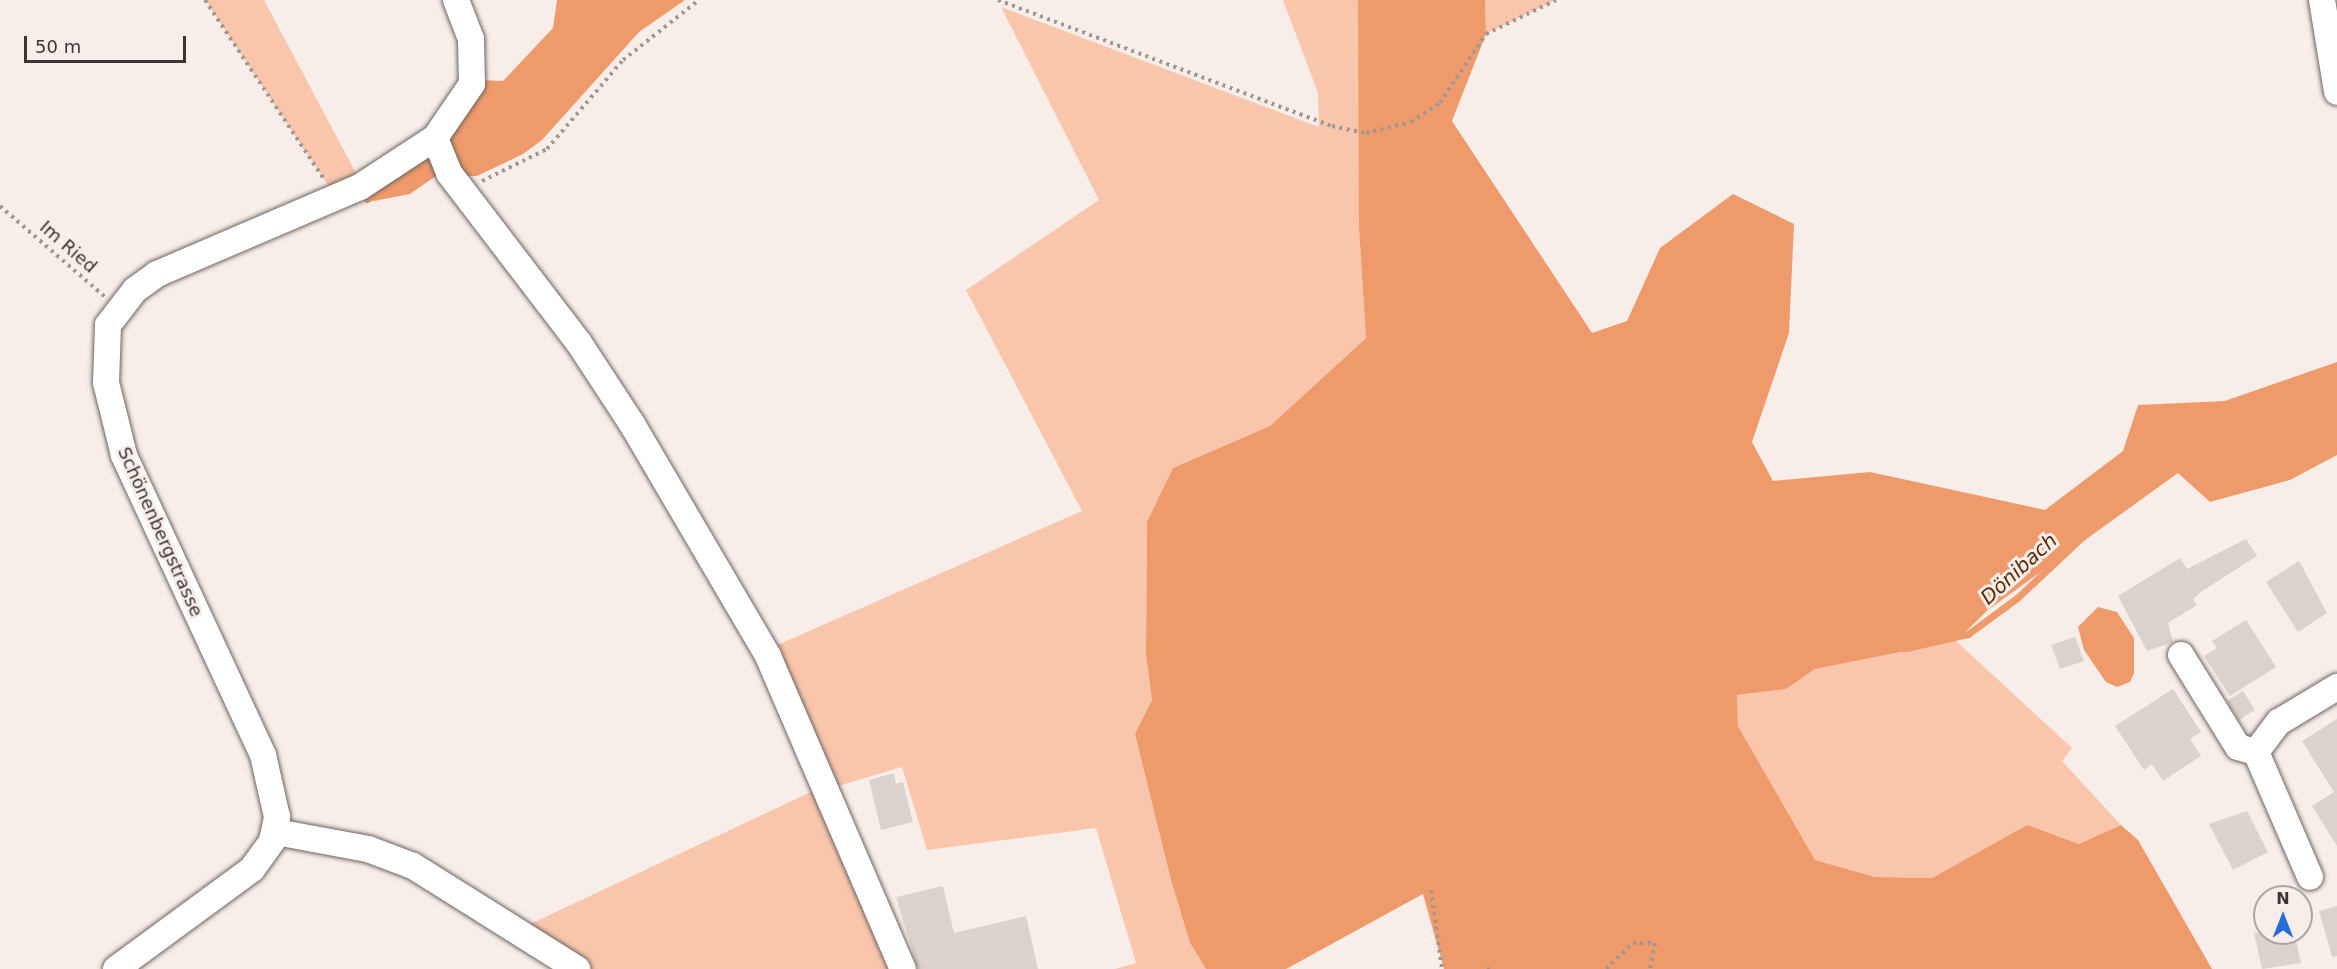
<!DOCTYPE html>
<html>
<head>
<meta charset="utf-8">
<style>
	body { margin:0 }
	#map { position:relative; width:2337px; height:969px; overflow:hidden; background:#f7eee9; font-family:"DejaVu Sans",sans-serif }
	div>[style] { position:absolute }
	.green>* { inset:0; background:#f9c6ac }
	.forest>* { inset:0; background:#ef9a6b }
	.stream>* { height:7px; margin:-3.5px; padding:0 3.5px; transform-origin:3.5px; border-radius:3.5px; background:#ef9a6b }
	.building>* { inset:0; background:#dbd2cd }
	.path>* { height:4px; margin-top:-2px; transform-origin:0; background:repeating-linear-gradient(90deg,#9e9894 0 3px,transparent 0 7.5px) }
	.roads { filter:drop-shadow(0 0 2px #6d6561) drop-shadow(0 0 2px #6d6561) }
	.minor>* { height:26px; margin:-13px; padding:0 13px; transform-origin:13px; border-radius:13px; background:#fff }
	span { translate:-50% -50%; white-space:nowrap; text-align:center; line-height:1.15; -webkit-text-stroke:6px #f7eee9; paint-order:stroke }
	.street-label { font-size:18px; color:#393634 }
	.water-label { font-size:20px; color:#5e2904; font-style:italic }
	.north { position:absolute; left:2253px; top:885px; width:60px; height:60px; box-sizing:border-box; background:#f7eee9; border:2px solid #aba4a1; border-radius:50%; rotate:0deg; font-size:16px; font-weight:700; line-height:24px; text-align:center; color:#393634 }
	.north::after { content:''; display:block; margin:auto; width:21px; height:27px; background:#256dd9; clip-path:polygon(50% 0,100% 100%,50% 72%,0 100%) }
	.scale { position:absolute; left:24px; top:36px; width:162px; height:27px; box-sizing:border-box; border:3px solid #393634; border-top:0; padding-left:8px; font-size:18px; line-height:21px; white-space:nowrap; color:#393634; -webkit-text-stroke:4px #f7eee9; paint-order:stroke }
</style>
</head>
<body>
<div id="map">
	<div class="green">
		<div style="clip-path:polygon(205px 0,264px 0,358px 177px,331px 190px)"></div>
		<div style="clip-path:polygon(1283px 0,1358px 0,1361px 7px,1359px 229px,1366px 338px,1270px 426px,1173px 468px,1147px 523px,1146px 655px,1152px 700px,1135px 734px,1171px 880px,1190px 943px,1206px 969px,1115px 969px,1136px 963px,1096px 828px,927px 850px,902px 767px,835px 787px,898px 969px,564px 969px,509px 934px,817px 789px,757px 654px,1082px 511px,966px 290px,1099px 200px,1001px 7px,1319px 127px,1318px 93px)"></div>
		<div style="clip-path:polygon(1485px 0,1556px 0,1486px 34px)"></div>
		<div style="clip-path:polygon(1956px 641px,2072px 748px,2062px 761px,2121px 825px,2079px 844px,2027px 825px,1932px 878px,1875px 877px,1815px 860px,1738px 726px,1737px 695px,1786px 689px,1815px 669px)"></div>
	</div>
	<div class="forest">
		<div style="clip-path:polygon(557px 0,685px 0,639px 32px,542px 140px,523px 154px,477px 176px,467px 176px,453px 164px,410px 194px,374px 201px,367px 196px,481px 80px,503px 81px,553px 28px)"></div>
		<div style="clip-path:polygon(1358px 0,1485px 0,1486px 34px,1452px 121px,1592px 333px,1627px 321px,1660px 248px,1733px 194px,1794px 224px,1789px 333px,1752px 442px,1773px 481px,1870px 472px,2045px 510px,2123px 451px,2138px 405px,2225px 401px,2337px 362px,2337px 455px,2290px 480px,2210px 502px,2178px 473px,1988px 610px,1956px 641px,1815px 669px,1786px 689px,1737px 695px,1738px 726px,1815px 860px,1875px 877px,1932px 878px,2027px 825px,2079px 844px,2121px 825px,2138px 840px,2212px 969px,1444px 969px,1423px 894px,1286px 969px,1206px 969px,1190px 943px,1171px 880px,1135px 734px,1152px 700px,1146px 655px,1147px 522px,1173px 468px,1270px 426px,1366px 338px,1359px 229px)"></div>
		<div style="clip-path:polygon(2098px 607px,2117px 612px,2134px 638px,2134px 673px,2130px 682px,2117px 687px,2106px 682px,2084px 650px,2078px 627px)"></div>
	</div>
	<div class="stream">
		<div style="left:454px;top:152px;width:80px;rotate:-25.3deg"></div>
		<div style="left:526px;top:118px;width:135px;rotate:-61.2deg"></div>
		<div style="left:367px;top:199px;width:75px;rotate:-27.9deg"></div>
		<div style="left:1491px;top:589px;width:26px;rotate:-47deg"></div>
		<div style="left:1509px;top:570px;width:29px;rotate:-8deg"></div>
		<div style="left:1538px;top:566px;width:164px;rotate:10.9deg"></div>
		<div style="left:1699px;top:597px;width:94px;rotate:22.5deg"></div>
		<div style="left:1786px;top:633px;width:62px;rotate:14.9deg"></div>
		<div style="left:1846px;top:649px;width:60px;rotate:-1deg"></div>
		<div style="left:1906px;top:648px;width:64px;rotate:-12.7deg"></div>
		<div style="left:1968px;top:634px;width:61px;rotate:-36.3deg"></div>
		<div style="left:2017px;top:598px;width:178px;rotate:-43.2deg"></div>
		<div style="left:2147px;top:476px;width:18px;rotate:-61deg"></div>
		<div style="left:2156px;top:460px;width:24px;rotate:-33deg"></div>
		<div style="left:2176px;top:447px;width:24px;rotate:-12deg"></div>
		<div style="left:2199px;top:442px;width:53px;rotate:15.4deg"></div>
		<div style="left:2250px;top:456px;width:20px"></div>
		<div style="left:2270px;top:456px;width:70px;rotate:-17.4deg"></div>
	</div>
	<div class="building">
		<div style="clip-path:polygon(2246px 539px,2257px 556px,2202px 591px,2193px 599px,2197px 605px,2168px 623px,2173px 642px,2147px 651px,2118px 596px,2180px 558px,2187px 569px)"></div>
		<div style="clip-path:polygon(2299px 561px,2327px 613px,2298px 632px,2266px 582px)"></div>
		<div style="clip-path:polygon(2246px 620px,2276px 667px,2230px 696px,2204px 656px,2217px 648px,2212px 641px)"></div>
		<div style="clip-path:polygon(2075px 637px,2084px 661px,2060px 669px,2051px 645px)"></div>
		<div style="clip-path:polygon(2173px 689px,2201px 732px,2190px 739px,2201px 756px,2163px 781px,2152px 764px,2144px 770px,2115px 726px)"></div>
		<div style="clip-path:polygon(2243px 691px,2255px 710px,2239px 720px,2227px 701px)"></div>
		<div style="clip-path:polygon(2337px 719px,2337px 846px,2312px 806px,2334px 792px,2302px 741px)"></div>
		<div style="clip-path:polygon(894px 773px,896px 784px,903px 782px,913px 822px,881px 830px,869px 780px)"></div>
		<div style="clip-path:polygon(2247px 811px,2268px 852px,2233px 870px,2209px 824px)"></div>
		<div style="clip-path:polygon(943px 886px,954px 933px,1026px 916px,1038px 969px,918px 969px,896px 897px)"></div>
		<div style="clip-path:polygon(2337px 906px,2337px 956px,2332px 957px,2319px 911px)"></div>
		<div style="clip-path:polygon(2254px 933px,2294px 933px,2301px 963px,2262px 969px)"></div>
	</div>
	<div class="path">
		<div style="left:205px;top:0;width:215px;rotate:56.4deg"></div>
		<div style="left:998px;top:0;width:357px;rotate:20.7deg"></div>
		<div style="left:1332px;top:126px;width:35px;rotate:12deg"></div>
		<div style="left:1366px;top:133px;width:46px;rotate:-13.7deg"></div>
		<div style="left:1411px;top:122px;width:35px;rotate:-33deg"></div>
		<div style="left:1440px;top:103px;width:83px;rotate:-56.3deg"></div>
		<div style="left:1486px;top:34px;width:78px;rotate:-25.9deg"></div>
		<div style="left:482px;top:181px;width:72px;rotate:-26.2deg"></div>
		<div style="left:547px;top:149px;width:117px;rotate:-49.5deg"></div>
		<div style="left:623px;top:60px;width:97px;rotate:-38.3deg"></div>
		<div style="left:0;top:206px;width:138px;rotate:40.9deg"></div>
		<div style="left:1431px;top:890px;width:80px;rotate:82.1deg"></div>
		<div style="left:1487px;top:969px;width:7px"></div>
		<div style="left:1606px;top:969px;width:37px;rotate:-44deg"></div>
		<div style="left:1633px;top:943px;width:22px"></div>
		<div style="left:1655px;top:943px;width:26px;rotate:101deg"></div>
	</div>
	<div class="roads">
		<div class="minor">
			<div style="left:2322px;top:0;width:93px;rotate:80.7deg"></div>
			<div style="left:435px;top:138px;width:38px;rotate:68deg"></div>
			<div style="left:449px;top:173px;width:214px;rotate:52.6deg"></div>
			<div style="left:579px;top:343px;width:97px;rotate:56.8deg"></div>
			<div style="left:632px;top:424px;width:269px;rotate:59.6deg"></div>
			<div style="left:768px;top:656px;width:341px;rotate:66.7deg"></div>
			<div style="left:2181px;top:655px;width:108px;rotate:58.2deg"></div>
			<div style="left:2238px;top:747px;width:19px;rotate:16deg"></div>
			<div style="left:2256px;top:752px;width:136px;rotate:66.6deg"></div>
			<div style="left:2256px;top:752px;width:38px;rotate:-53deg"></div>
			<div style="left:2279px;top:722px;width:68px;rotate:-31.1deg"></div>
			<div style="left:276px;top:832px;width:94px;rotate:10.5deg"></div>
			<div style="left:368px;top:849px;width:48px;rotate:20.7deg"></div>
			<div style="left:413px;top:866px;width:194px;rotate:32.1deg"></div>
			<div style="left:116px;top:969px;width:169px;rotate:-36.3deg"></div>
			<div style="left:252px;top:869px;width:34px;rotate:-54deg"></div>
			<div style="left:272px;top:841px;width:25px;rotate:-78deg"></div>
			<div style="left:277px;top:817px;width:64px;rotate:-102.7deg"></div>
			<div style="left:263px;top:755px;width:331px;rotate:-114.9deg"></div>
			<div style="left:124px;top:455px;width:74px;rotate:-104deg"></div>
			<div style="left:106px;top:383px;width:58px;rotate:-88deg"></div>
			<div style="left:108px;top:325px;width:44px;rotate:-52.4deg"></div>
			<div style="left:135px;top:290px;width:27px;rotate:-36deg"></div>
			<div style="left:157px;top:274px;width:221px;rotate:-23.2deg"></div>
			<div style="left:360px;top:187px;width:90px;rotate:-33.2deg"></div>
			<div style="left:435px;top:138px;width:65px;rotate:-55.6deg"></div>
			<div style="left:472px;top:84px;width:45px;rotate:-91.3deg"></div>
			<div style="left:471px;top:39px;width:42px;rotate:-111deg"></div>
		</div>
	</div>
	<div class="street-label">
		<span style="left:68px;top:247px;rotate:41deg">Im Ried</span>
		<span style="left:160px;top:532px;rotate:66deg">Schönenbergstrasse</span>
	</div>
	<div class="water-label">
		<span style="left:2019px;top:569px;rotate:-42deg">Dönibach</span>
	</div>
	<div class="north">N</div>
	<div class="scale">50 m</div>
</div>
</body>
</html>
